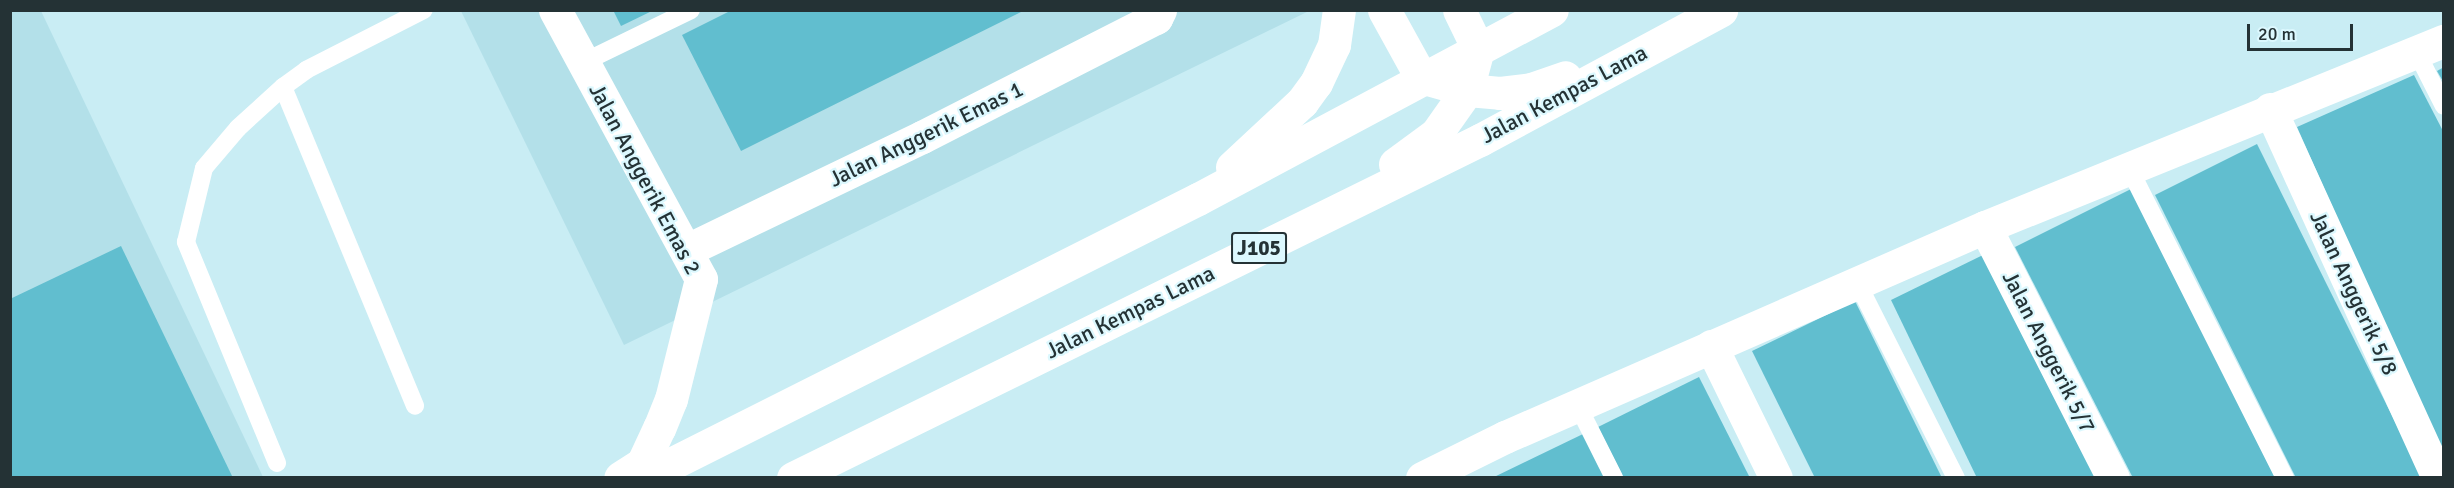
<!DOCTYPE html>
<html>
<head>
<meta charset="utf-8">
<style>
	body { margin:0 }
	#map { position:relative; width:2454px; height:488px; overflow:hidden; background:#c9edf4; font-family:Signika,sans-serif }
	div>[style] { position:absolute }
	.built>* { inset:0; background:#b3e0e9 }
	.building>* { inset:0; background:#61becf }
	.service>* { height:18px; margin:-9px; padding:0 9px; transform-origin:9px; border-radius:9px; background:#fff }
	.minor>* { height:33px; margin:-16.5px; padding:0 16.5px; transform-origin:16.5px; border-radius:16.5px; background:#fff }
	.primary>* { height:33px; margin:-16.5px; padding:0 16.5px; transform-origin:16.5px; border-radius:16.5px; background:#fff }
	span { translate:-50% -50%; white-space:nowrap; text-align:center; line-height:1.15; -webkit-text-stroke:4.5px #dcf8fe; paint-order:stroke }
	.shield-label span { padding:2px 4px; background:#dcf8fe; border:2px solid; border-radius:4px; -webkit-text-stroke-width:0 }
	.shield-label { font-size:21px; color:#243235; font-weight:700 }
	.street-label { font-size:22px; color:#243235 }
	.frame { position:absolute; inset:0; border:12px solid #243235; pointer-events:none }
	.scale { position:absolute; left:2247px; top:24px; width:106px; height:27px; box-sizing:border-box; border:3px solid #243235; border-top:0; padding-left:8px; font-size:18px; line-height:21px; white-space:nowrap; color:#243235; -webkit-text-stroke:4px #dcf8fe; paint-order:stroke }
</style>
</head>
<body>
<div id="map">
	<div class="built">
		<div style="clip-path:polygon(10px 11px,41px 11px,263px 477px,11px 477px)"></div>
		<div style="clip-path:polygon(461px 11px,1309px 11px,624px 345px)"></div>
	</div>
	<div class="building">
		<div style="clip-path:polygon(613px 10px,654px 10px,621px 26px)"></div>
		<div style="clip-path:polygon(732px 10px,1025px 10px,741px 151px,682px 35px)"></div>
		<div style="clip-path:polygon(2444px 67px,2444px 83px,2437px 71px)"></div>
		<div style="clip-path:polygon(2414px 75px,2444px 133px,2444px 459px,2297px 127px)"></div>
		<div style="clip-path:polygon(2257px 144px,2423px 478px,2296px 478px,2155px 195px)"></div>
		<div style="clip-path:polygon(2131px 189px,2278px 478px,2133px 478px,2015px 247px)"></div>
		<div style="clip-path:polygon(121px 246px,233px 478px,10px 478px,10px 299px)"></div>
		<div style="clip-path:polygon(1985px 254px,2099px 478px,1977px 478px,1891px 300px)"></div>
		<div style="clip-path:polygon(1855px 301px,1942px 478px,1815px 478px,1752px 351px)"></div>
		<div style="clip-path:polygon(1699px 377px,1750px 478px,1624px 478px,1598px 427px)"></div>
		<div style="clip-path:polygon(1583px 434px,1605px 478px,1492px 478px)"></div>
	</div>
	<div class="service">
		<div style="left:2417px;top:53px;width:59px;rotate:63deg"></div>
		<div style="left:582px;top:63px;width:121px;rotate:-25.9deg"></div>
		<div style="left:283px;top:87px;width:345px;rotate:67.5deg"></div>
		<div style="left:2129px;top:168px;width:347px;rotate:63.3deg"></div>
		<div style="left:1858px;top:284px;width:217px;rotate:63.2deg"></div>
		<div style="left:1578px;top:406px;width:80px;rotate:63.4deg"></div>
		<div style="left:277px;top:463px;width:239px;rotate:-112.4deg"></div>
		<div style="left:186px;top:242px;width:76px;rotate:-76.3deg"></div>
		<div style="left:204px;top:168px;width:52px;rotate:-49.6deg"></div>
		<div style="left:238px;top:128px;width:61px;rotate:-42.3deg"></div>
		<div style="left:283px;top:87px;width:29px;rotate:-36deg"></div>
		<div style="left:306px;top:70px;width:132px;rotate:-27deg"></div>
	</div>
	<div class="minor">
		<div style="left:555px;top:10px;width:306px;rotate:61.5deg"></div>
		<div style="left:701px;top:279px;width:124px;rotate:104deg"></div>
		<div style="left:671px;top:399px;width:31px;rotate:112deg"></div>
		<div style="left:659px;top:428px;width:38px;rotate:115deg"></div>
		<div style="left:643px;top:463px;width:27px;rotate:147deg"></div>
		<div style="left:2270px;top:109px;width:405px;rotate:65.5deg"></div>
		<div style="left:1985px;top:227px;width:282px;rotate:63deg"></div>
		<div style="left:687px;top:250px;width:261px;rotate:-25.7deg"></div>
		<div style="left:922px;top:137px;width:263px;rotate:-27deg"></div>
		<div style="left:1156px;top:18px;width:9px;rotate:-63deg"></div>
		<div style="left:1711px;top:346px;width:147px;rotate:63.8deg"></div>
		<div style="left:1422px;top:478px;width:93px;rotate:-26.3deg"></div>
		<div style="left:1505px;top:437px;width:524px;rotate:-23.63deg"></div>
		<div style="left:1985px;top:227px;width:495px;rotate:-22.1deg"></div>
	</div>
	<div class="primary">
		<div style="left:1384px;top:10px;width:77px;rotate:61.1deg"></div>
		<div style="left:1421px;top:77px;width:48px;rotate:15.8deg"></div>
		<div style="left:1467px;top:90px;width:33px;rotate:5deg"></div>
		<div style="left:1500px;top:93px;width:31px;rotate:-7deg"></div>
		<div style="left:1531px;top:89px;width:36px;rotate:-19deg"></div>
		<div style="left:1395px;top:164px;width:51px;rotate:-36.2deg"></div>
		<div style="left:1436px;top:134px;width:54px;rotate:-54.8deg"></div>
		<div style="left:1467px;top:90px;width:42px;rotate:-75deg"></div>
		<div style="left:1478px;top:49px;width:43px;rotate:-116deg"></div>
		<div style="left:1232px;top:167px;width:96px;rotate:-42.9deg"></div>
		<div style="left:1302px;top:102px;width:24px;rotate:-54deg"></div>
		<div style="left:1316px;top:83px;width:42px;rotate:-64.7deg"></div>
		<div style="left:1334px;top:45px;width:35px;rotate:-82deg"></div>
		<div style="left:643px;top:478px;width:621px;rotate:-26.69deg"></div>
		<div style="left:1198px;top:199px;width:401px;rotate:-28.1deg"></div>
		<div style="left:793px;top:478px;width:766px;rotate:-26.2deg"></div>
		<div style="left:1480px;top:140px;width:274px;rotate:-28.3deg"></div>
	</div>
	<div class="shield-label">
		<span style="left:1259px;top:248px">J105</span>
	</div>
	<div class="street-label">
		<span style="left:1564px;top:94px;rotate:-28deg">Jalan Kempas Lama</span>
		<span style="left:926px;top:134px;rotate:-26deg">Jalan Anggerik Emas 1</span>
		<span style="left:645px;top:179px;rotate:62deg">Jalan Anggerik Emas 2</span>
		<span style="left:2354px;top:293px;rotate:65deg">Jalan Anggerik 5/8</span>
		<span style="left:1130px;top:312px;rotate:-26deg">Jalan Kempas Lama</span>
		<span style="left:2049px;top:352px;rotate:63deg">Jalan Anggerik 5/7</span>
	</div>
	<div class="frame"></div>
	<div class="scale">20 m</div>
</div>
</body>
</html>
